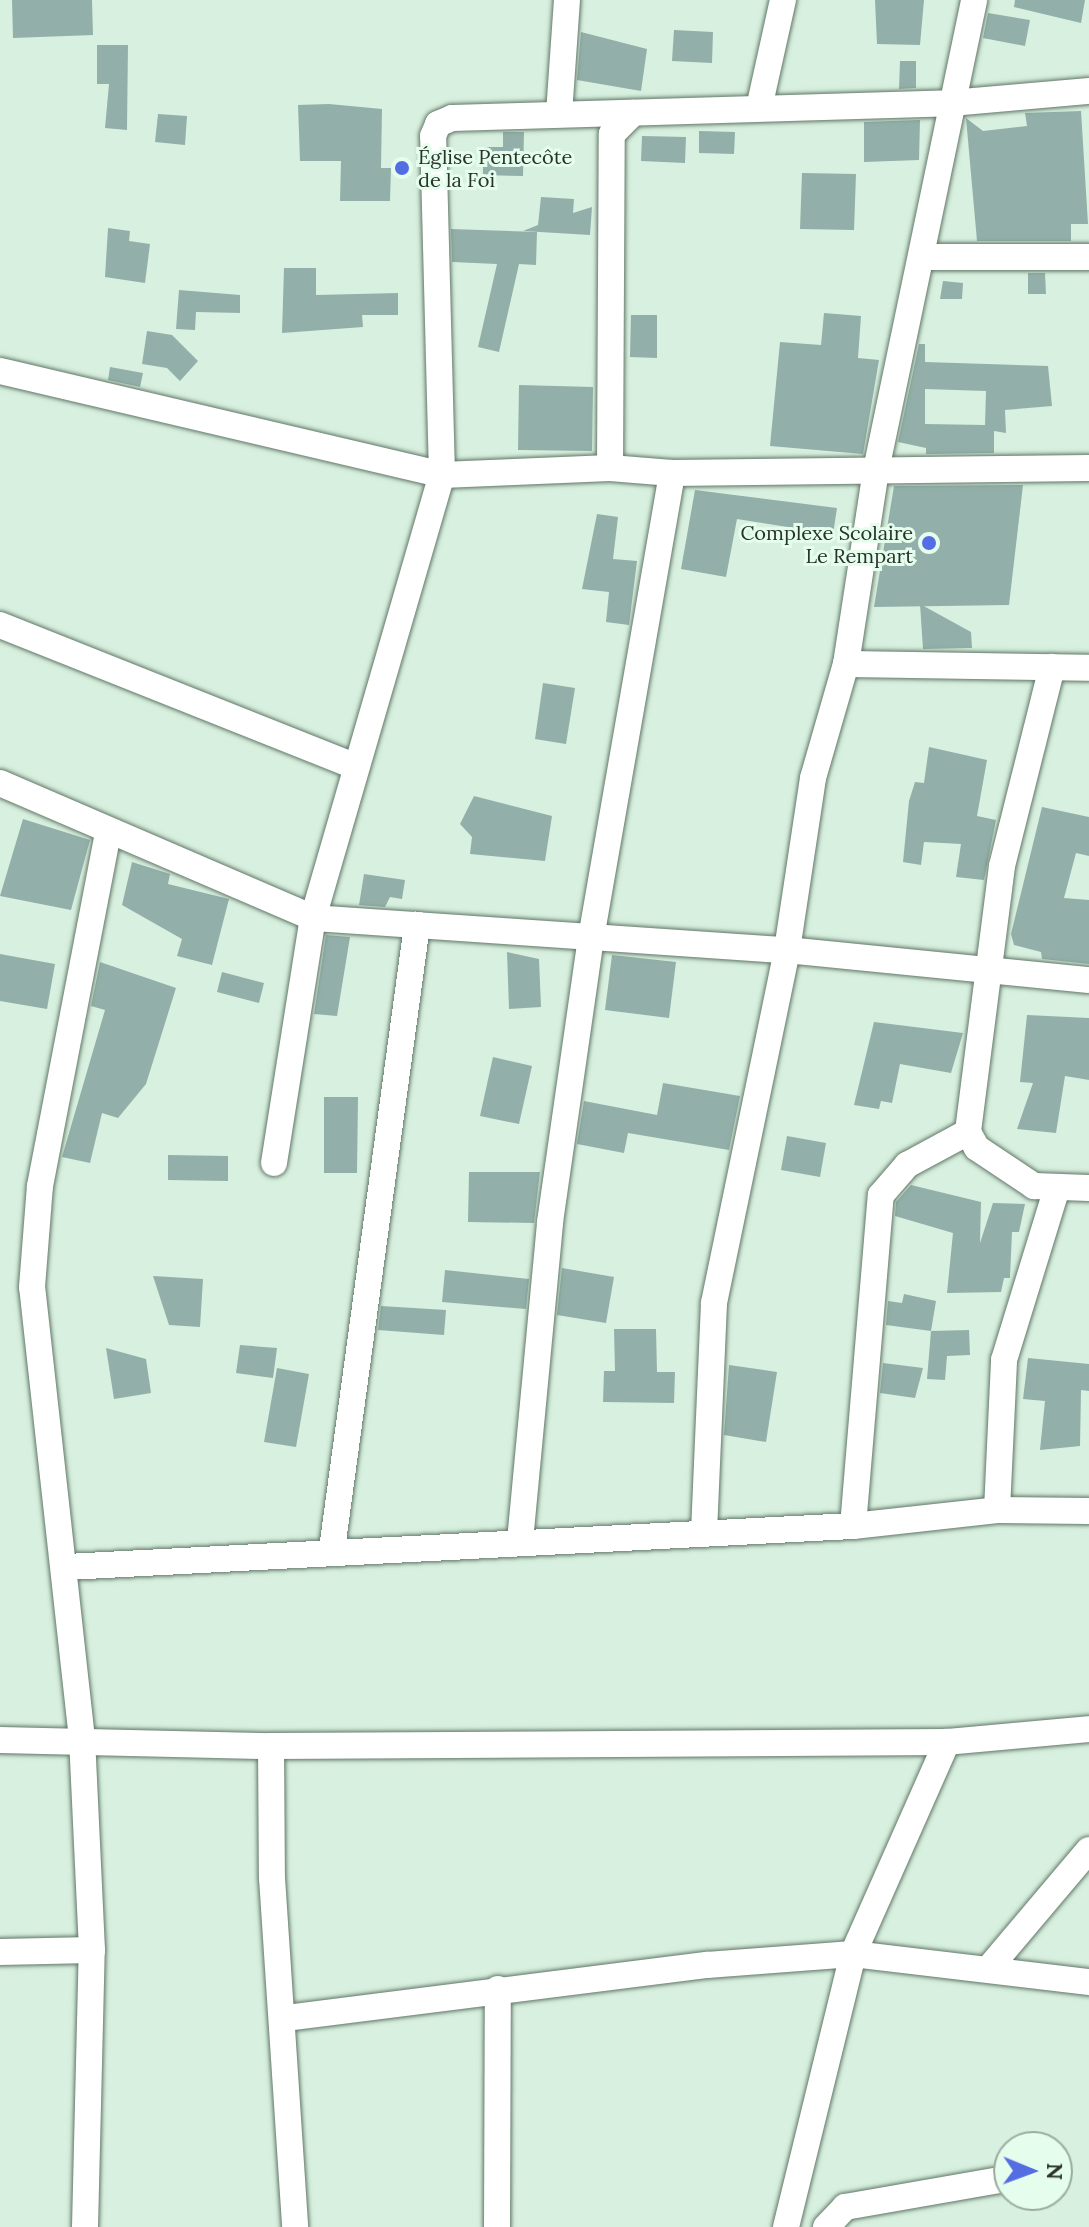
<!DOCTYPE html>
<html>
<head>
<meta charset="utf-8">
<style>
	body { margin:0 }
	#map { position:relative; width:1089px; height:2227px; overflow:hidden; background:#d8f0df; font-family:Lora,serif }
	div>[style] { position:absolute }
	.building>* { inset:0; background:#92b0a9 }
	.roads { filter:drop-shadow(0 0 2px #617768) drop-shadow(0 0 2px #617768) }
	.street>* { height:26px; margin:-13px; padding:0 13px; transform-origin:13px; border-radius:13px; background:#fff }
	.dots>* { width:22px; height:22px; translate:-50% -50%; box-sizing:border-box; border:4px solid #e5fdec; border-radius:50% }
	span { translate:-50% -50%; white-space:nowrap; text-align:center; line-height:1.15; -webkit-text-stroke:6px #e5fdec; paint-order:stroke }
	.poi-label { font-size:20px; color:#29322b }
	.left { translate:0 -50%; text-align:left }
	.right { translate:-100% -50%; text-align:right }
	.north { position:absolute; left:993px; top:2131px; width:80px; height:80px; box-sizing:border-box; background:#e5fdec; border:2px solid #9aac9f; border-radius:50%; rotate:91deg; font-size:22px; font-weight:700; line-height:32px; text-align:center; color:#29322b }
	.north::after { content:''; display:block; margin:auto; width:28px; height:36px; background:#546de2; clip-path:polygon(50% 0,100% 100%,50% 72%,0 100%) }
</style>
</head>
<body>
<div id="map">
	<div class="building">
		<div style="clip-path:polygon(12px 0,92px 0,93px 35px,13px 38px)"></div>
		<div style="clip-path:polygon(875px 0,924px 0,920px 45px,877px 44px)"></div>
		<div style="clip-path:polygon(1015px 0,1085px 0,1081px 23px,1014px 7px)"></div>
		<div style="clip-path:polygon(988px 13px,1030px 20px,1025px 46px,983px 38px)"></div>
		<div style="clip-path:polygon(674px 30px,713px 32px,712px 63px,672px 61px)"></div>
		<div style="clip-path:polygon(581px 32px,647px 49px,641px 91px,577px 80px)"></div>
		<div style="clip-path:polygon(97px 45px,128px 45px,127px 130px,105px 128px,109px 84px,97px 84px)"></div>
		<div style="clip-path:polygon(900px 61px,916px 61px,916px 88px,899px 89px)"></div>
		<div style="clip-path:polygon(329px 104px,382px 109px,381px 168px,391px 168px,390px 201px,340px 201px,341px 161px,300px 161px,298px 105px)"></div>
		<div style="clip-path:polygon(1081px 111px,1088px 224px,1071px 224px,1071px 241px,977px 241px,966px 118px,983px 131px,1027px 126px,1025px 113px)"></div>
		<div style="clip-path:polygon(158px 114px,187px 116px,185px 145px,155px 142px)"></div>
		<div style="clip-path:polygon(920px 120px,919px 160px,864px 162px,864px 122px)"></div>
		<div style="clip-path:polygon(699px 131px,735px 132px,734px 154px,699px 153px)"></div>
		<div style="clip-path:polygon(503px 132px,524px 132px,523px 176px,483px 175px,483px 147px,503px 147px)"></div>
		<div style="clip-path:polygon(642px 136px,686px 137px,685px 163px,641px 161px)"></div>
		<div style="clip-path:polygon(802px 173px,856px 174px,854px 230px,800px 229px)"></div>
		<div style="clip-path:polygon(541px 197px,574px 199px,573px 213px,592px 207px,590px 235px,523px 231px,538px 225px)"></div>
		<div style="clip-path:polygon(108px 228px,130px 231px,129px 241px,150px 244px,145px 283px,105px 277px)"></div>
		<div style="clip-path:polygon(451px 229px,537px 232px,536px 265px,519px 264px,499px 352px,478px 347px,497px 264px,452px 262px)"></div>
		<div style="clip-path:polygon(284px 268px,316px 268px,316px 295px,398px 293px,398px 315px,362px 315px,363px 327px,282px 333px)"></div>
		<div style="clip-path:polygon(1028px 273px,1045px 273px,1046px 294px,1028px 294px)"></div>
		<div style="clip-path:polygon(943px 281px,963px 283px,962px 299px,940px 299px)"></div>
		<div style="clip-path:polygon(179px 290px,240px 295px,240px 313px,196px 312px,195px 330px,176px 329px)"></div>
		<div style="clip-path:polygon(824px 313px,861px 316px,858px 358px,879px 360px,863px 454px,770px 446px,780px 342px,821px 345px)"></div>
		<div style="clip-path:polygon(631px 315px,657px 315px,657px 358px,630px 357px)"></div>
		<div style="clip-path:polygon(147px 331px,172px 335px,198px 361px,180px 381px,167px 368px,142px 364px)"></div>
		<div style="clip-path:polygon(evenodd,919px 344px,925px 344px,925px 362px,1048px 366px,1052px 406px,1005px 410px,1006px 433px,994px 431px,994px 453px,926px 454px,926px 448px,898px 442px,919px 344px,925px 389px,986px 391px,985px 425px,925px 424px,925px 389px)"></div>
		<div style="clip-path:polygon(110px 367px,143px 373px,140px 387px,108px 380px)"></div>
		<div style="clip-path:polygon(519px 385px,593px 387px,592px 451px,518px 450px)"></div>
		<div style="clip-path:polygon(1023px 485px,1009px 605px,874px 607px,894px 486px)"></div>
		<div style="clip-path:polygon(695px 490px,837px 508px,833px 534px,737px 519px,726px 577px,681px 569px)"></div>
		<div style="clip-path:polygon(597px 514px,618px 517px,613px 559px,637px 561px,629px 625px,606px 622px,609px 592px,582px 589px)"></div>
		<div style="clip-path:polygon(920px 604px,971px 632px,972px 648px,923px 649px)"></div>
		<div style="clip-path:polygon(543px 683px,575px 688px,566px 744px,535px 739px)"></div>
		<div style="clip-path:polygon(929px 747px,987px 760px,977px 816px,996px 820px,984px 880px,956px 877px,961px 844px,924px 842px,921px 865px,903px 862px,909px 801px,915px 782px,924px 783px)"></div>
		<div style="clip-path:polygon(474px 796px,552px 816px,545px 861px,470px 854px,472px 837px,460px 824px)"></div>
		<div style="clip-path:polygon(1042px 807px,1089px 817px,1089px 856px,1076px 853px,1064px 898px,1089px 900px,1089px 964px,1042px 959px,1041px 952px,1014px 945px,1011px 934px)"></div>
		<div style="clip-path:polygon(23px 819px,90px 840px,71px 910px,0 896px)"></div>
		<div style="clip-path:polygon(132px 862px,170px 874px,168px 884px,229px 899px,212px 965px,177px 956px,182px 939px,122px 905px)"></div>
		<div style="clip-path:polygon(364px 874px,405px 880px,402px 899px,390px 897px,385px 907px,359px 905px)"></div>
		<div style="clip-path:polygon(326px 935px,350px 937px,337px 1016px,314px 1014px)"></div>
		<div style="clip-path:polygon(507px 952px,539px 959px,541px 1007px,509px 1009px)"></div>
		<div style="clip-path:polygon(0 954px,55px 964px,47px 1009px,0 1001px)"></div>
		<div style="clip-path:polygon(612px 955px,676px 962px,669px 1018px,605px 1010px)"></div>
		<div style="clip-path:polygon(100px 962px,176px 988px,146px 1084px,118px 1118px,102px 1113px,90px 1163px,62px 1157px,105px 1010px,91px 1006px)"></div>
		<div style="clip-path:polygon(222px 972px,264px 983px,259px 1003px,217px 992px)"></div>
		<div style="clip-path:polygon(1027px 1015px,1089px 1018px,1089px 1080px,1065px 1076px,1056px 1133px,1017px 1129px,1033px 1083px,1020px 1082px)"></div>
		<div style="clip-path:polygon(874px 1022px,963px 1033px,951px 1073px,900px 1064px,892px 1103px,881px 1101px,879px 1109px,854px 1105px)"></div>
		<div style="clip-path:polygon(493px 1057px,532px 1066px,519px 1124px,480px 1116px)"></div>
		<div style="clip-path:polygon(663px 1083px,740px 1096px,729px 1150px,628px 1133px,624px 1153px,577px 1144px,584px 1101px,657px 1115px)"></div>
		<div style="clip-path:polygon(324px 1097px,358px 1097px,357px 1173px,324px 1173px)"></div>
		<div style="clip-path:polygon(787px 1136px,826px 1143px,820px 1177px,781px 1170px)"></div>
		<div style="clip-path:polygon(168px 1155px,228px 1156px,228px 1181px,168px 1180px)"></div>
		<div style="clip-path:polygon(469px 1172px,540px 1172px,534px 1223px,468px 1222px)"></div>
		<div style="clip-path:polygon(911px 1185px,981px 1202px,980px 1243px,993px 1203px,1025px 1204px,1019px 1232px,1012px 1232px,1010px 1278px,1004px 1278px,1001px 1292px,947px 1293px,953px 1233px,895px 1216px,896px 1202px)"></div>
		<div style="clip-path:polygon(562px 1268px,614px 1277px,606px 1323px,557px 1315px)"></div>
		<div style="clip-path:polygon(445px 1270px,529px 1279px,526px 1309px,442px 1302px)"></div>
		<div style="clip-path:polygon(153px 1276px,203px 1279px,200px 1327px,169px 1325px)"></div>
		<div style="clip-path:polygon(904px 1294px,936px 1301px,931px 1331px,969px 1330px,970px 1355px,947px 1356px,945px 1380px,927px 1379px,931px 1331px,886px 1325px,888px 1301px,902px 1303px)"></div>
		<div style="clip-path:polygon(381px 1306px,446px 1310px,444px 1335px,378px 1330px)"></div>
		<div style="clip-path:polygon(614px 1329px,656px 1329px,657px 1372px,675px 1372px,674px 1403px,603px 1402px,604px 1371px,615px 1371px)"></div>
		<div style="clip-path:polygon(240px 1345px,277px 1348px,273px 1378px,236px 1373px)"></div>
		<div style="clip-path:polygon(106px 1348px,146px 1359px,151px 1393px,114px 1399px)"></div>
		<div style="clip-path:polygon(1028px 1358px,1089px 1364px,1089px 1391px,1081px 1390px,1080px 1446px,1040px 1450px,1045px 1401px,1023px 1399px)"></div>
		<div style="clip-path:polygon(883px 1363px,923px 1368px,915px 1398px,880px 1393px)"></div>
		<div style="clip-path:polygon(729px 1365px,777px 1372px,766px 1442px,724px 1435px)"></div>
		<div style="clip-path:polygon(277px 1368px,309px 1374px,296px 1447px,264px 1442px)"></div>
	</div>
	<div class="roads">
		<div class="street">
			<div style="left:759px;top:108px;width:111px;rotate:-77.5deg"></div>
			<div style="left:559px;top:114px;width:114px;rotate:-86deg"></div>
			<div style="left:921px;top:257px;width:168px"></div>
			<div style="left:0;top:371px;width:454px;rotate:13.2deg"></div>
			<div style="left:442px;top:475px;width:168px;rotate:-2.4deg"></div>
			<div style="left:610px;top:468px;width:62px;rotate:4.6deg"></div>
			<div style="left:672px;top:473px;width:417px;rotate:-0.7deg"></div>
			<div style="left:610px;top:468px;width:334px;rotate:-89.7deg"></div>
			<div style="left:612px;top:134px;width:30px;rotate:-45deg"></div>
			<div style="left:0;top:625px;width:382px;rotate:21.7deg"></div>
			<div style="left:846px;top:664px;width:243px;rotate:0.9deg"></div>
			<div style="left:1052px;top:667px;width:205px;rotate:104.1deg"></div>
			<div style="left:1002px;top:866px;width:268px;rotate:97.3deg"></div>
			<div style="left:968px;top:1132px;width:18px;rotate:61deg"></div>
			<div style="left:977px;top:1148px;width:69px;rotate:33.7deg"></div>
			<div style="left:1034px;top:1186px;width:55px;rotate:2.1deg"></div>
			<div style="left:0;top:783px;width:341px;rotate:23.3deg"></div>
			<div style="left:313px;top:918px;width:475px;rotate:3.9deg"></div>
			<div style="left:787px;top:950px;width:303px;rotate:5.7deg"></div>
			<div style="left:274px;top:1163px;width:248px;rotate:-81deg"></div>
			<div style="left:313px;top:918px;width:461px;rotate:-73.8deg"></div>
			<div style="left:442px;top:475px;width:339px;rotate:-91.5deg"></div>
			<div style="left:433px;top:136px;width:13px;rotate:-67deg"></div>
			<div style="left:438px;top:124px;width:15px;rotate:-23deg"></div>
			<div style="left:452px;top:118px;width:499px;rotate:-1.7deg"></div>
			<div style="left:951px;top:103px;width:139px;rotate:-5deg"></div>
			<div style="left:997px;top:1510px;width:150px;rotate:-87.3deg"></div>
			<div style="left:1004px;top:1360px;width:180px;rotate:-72.9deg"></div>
			<div style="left:853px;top:1526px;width:332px;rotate:-85.2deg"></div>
			<div style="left:881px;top:1195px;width:40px;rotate:-49deg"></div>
			<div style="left:907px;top:1165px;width:69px;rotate:-28.4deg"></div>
			<div style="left:704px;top:1532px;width:229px;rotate:-87.5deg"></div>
			<div style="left:714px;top:1303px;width:360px;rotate:-78.3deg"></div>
			<div style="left:787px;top:950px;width:174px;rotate:-81.4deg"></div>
			<div style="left:813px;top:778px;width:119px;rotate:-73.9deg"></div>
			<div style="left:846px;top:664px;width:196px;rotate:-81.2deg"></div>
			<div style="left:876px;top:470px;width:480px;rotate:-78.2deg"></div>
			<div style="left:520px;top:1541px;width:320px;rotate:-84.6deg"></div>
			<div style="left:550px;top:1222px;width:287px;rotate:-81.8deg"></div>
			<div style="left:591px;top:938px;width:472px;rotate:-80.1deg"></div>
			<div style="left:332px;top:1549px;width:630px;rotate:-82.24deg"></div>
			<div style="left:67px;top:1567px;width:787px;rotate:-2.99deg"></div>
			<div style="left:853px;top:1526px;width:145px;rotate:-6.3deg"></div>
			<div style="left:997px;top:1510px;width:92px;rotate:0.6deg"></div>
			<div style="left:0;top:1740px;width:271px;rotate:1.3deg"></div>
			<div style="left:271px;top:1746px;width:676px;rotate:-0.34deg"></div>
			<div style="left:947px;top:1742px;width:143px;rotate:-5.2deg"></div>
			<div style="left:271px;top:1746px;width:132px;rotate:89.6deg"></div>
			<div style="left:272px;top:1878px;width:350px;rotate:86.2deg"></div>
			<div style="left:0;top:1952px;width:92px;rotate:-1.2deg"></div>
			<div style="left:990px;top:1967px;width:153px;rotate:-49.8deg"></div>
			<div style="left:286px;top:2018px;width:424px;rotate:-7.2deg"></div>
			<div style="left:707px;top:1965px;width:146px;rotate:-4.3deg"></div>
			<div style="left:853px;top:1954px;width:238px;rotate:6.8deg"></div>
			<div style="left:85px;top:2227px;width:277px;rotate:-88.6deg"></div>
			<div style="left:92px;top:1950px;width:211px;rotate:-92.7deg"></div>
			<div style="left:82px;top:1739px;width:455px;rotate:-96.3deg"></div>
			<div style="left:32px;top:1287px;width:101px;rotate:-85.5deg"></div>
			<div style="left:40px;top:1186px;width:360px;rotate:-79.1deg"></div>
			<div style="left:497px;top:2227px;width:238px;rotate:-89.8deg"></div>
			<div style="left:786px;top:2227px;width:281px;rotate:-76.2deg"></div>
			<div style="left:853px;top:1954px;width:232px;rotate:-66.1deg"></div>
			<div style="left:826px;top:2227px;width:28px;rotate:-46deg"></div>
			<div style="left:845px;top:2207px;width:157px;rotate:-9.9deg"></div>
		</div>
	</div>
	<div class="dots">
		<div style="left:402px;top:168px;background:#546de2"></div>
		<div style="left:929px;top:543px;background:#546de2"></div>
	</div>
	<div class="poi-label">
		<span class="left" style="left:418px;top:168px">Église Pentecôte<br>de la Foi</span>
		<span class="right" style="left:913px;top:544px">Complexe Scolaire<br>Le Rempart</span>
	</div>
	<div class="north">N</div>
</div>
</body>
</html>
